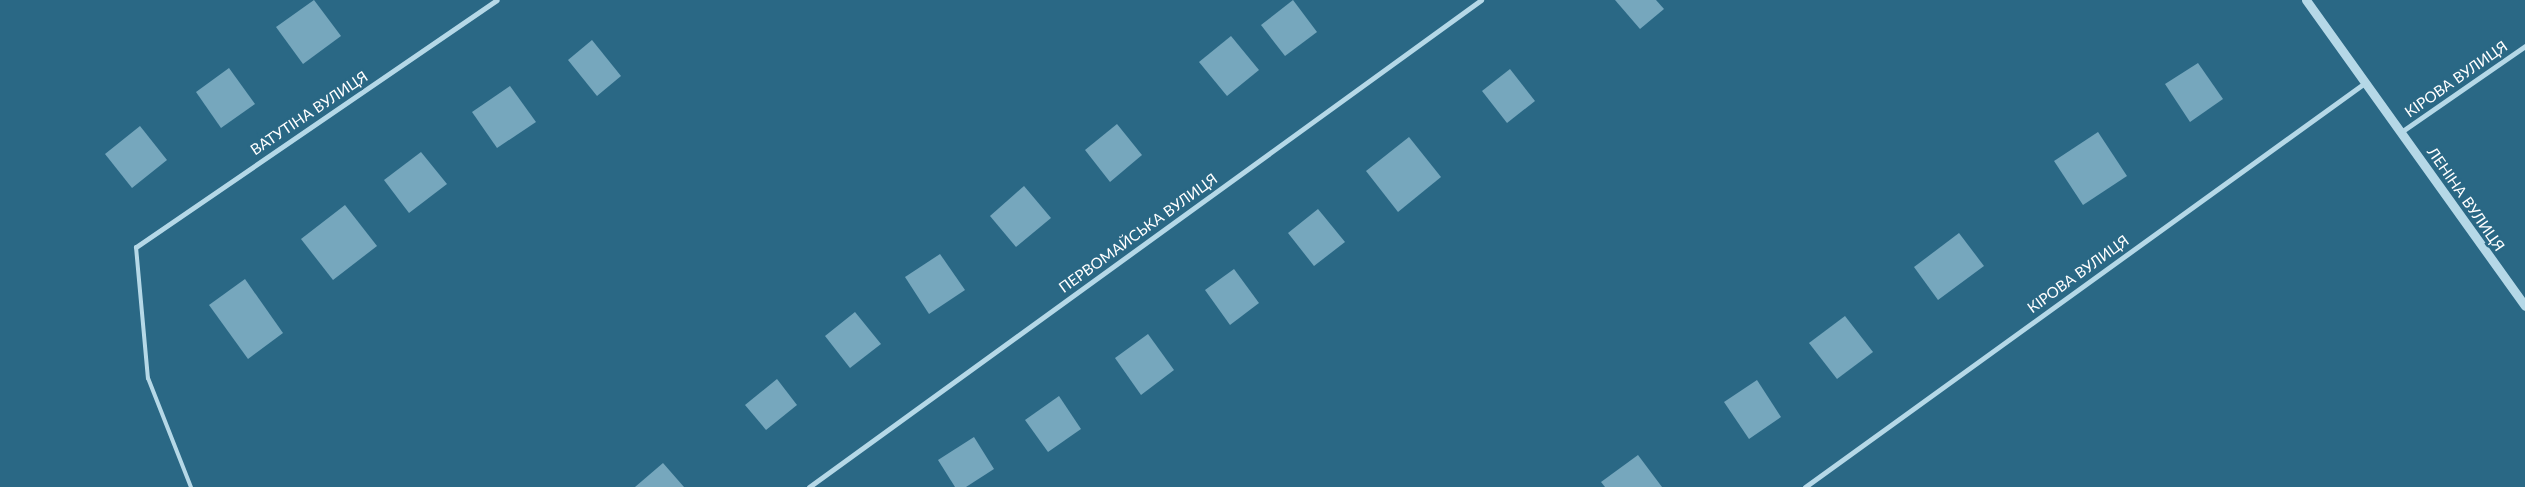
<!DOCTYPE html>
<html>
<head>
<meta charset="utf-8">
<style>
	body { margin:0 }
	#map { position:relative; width:2525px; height:487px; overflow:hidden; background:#2a6885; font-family:Lato,sans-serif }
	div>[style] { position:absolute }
	.building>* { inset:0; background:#76a7bd }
	.service>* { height:4px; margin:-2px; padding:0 2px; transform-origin:2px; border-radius:2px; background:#b5d8e7 }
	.minor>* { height:5px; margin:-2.5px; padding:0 2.5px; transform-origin:2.5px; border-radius:2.5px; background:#b5d8e7 }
	.tertiary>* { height:9px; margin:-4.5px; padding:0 4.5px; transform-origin:4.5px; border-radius:4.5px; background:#b5d8e7 }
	span { translate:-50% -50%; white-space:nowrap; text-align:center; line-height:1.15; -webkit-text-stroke:5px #2a6885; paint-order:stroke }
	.street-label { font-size:15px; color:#fff }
</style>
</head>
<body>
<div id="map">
	<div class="building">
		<div style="clip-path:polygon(314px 0,341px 36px,303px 64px,276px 27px)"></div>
		<div style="clip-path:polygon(1293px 0,1317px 32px,1285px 56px,1261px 25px)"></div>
		<div style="clip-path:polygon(1615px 0,1656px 0,1664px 9px,1640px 29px)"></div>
		<div style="clip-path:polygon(1231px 36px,1259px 70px,1227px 96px,1199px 62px)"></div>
		<div style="clip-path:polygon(592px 40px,621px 76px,597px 96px,568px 60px)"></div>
		<div style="clip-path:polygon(2198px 63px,2223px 99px,2190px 122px,2165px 84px)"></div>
		<div style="clip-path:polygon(229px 68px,255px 104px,221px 128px,196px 92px)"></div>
		<div style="clip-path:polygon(1510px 69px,1535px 101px,1507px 123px,1482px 91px)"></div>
		<div style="clip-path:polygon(510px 86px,536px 122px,497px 148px,472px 112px)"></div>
		<div style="clip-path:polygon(1117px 124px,1142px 155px,1110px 182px,1085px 150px)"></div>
		<div style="clip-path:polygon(140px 126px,167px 160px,132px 188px,105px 154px)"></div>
		<div style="clip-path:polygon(2098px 132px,2127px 176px,2083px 205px,2054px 161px)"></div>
		<div style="clip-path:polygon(1409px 137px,1441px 177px,1398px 212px,1366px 171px)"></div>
		<div style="clip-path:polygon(421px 152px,447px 184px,409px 213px,384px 180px)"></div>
		<div style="clip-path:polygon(1024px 186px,1051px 218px,1016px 247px,990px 216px)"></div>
		<div style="clip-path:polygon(345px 205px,377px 246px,333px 280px,301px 239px)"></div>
		<div style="clip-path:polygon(1318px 209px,1345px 242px,1314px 266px,1288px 233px)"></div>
		<div style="clip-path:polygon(1959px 233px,1984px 266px,1938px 300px,1914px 267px)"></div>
		<div style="clip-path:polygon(940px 254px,965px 290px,929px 314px,905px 277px)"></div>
		<div style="clip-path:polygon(1234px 269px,1259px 303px,1230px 325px,1205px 290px)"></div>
		<div style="clip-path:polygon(245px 279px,283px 333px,248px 359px,209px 305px)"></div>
		<div style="clip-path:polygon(855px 312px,881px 344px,850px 368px,825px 336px)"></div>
		<div style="clip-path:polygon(1845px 316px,1873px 352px,1837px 379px,1809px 343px)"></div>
		<div style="clip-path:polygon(1148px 334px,1174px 370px,1141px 395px,1115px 358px)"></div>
		<div style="clip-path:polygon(777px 379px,797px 405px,766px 430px,745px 405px)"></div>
		<div style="clip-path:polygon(1757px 380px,1781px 417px,1749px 439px,1724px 402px)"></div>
		<div style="clip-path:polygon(1059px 396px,1081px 429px,1048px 452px,1025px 420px)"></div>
		<div style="clip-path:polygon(974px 437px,994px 469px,966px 487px,955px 487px,938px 460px)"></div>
		<div style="clip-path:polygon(1638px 455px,1662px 487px,1605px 487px,1601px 482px)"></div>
		<div style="clip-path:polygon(663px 463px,684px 487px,635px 487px)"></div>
	</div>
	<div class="service">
		<div style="left:136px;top:247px;width:132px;rotate:84.8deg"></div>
		<div style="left:148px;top:378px;width:117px;rotate:68.5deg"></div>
	</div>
	<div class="minor">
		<div style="left:2401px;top:132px;width:151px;rotate:-34.7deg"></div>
		<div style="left:136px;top:247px;width:437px;rotate:-34.4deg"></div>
		<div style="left:809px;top:487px;width:830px;rotate:-35.93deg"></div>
		<div style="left:1805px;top:487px;width:692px;rotate:-35.83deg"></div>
	</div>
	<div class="tertiary">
		<div style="left:2306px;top:0;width:376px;rotate:54.4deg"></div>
	</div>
	<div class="street-label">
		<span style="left:2456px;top:79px;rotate:-35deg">КІРОВА ВУЛИЦЯ</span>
		<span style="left:309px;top:113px;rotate:-34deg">ВАТУТІНА ВУЛИЦЯ</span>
		<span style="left:2466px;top:199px;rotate:55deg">ЛЕНІНА ВУЛИЦЯ</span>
		<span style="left:1138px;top:233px;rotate:-36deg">ПЕРВОМАЙСЬКА ВУЛИЦЯ</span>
		<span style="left:2078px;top:274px;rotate:-36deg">КІРОВА ВУЛИЦЯ</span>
	</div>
</div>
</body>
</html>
